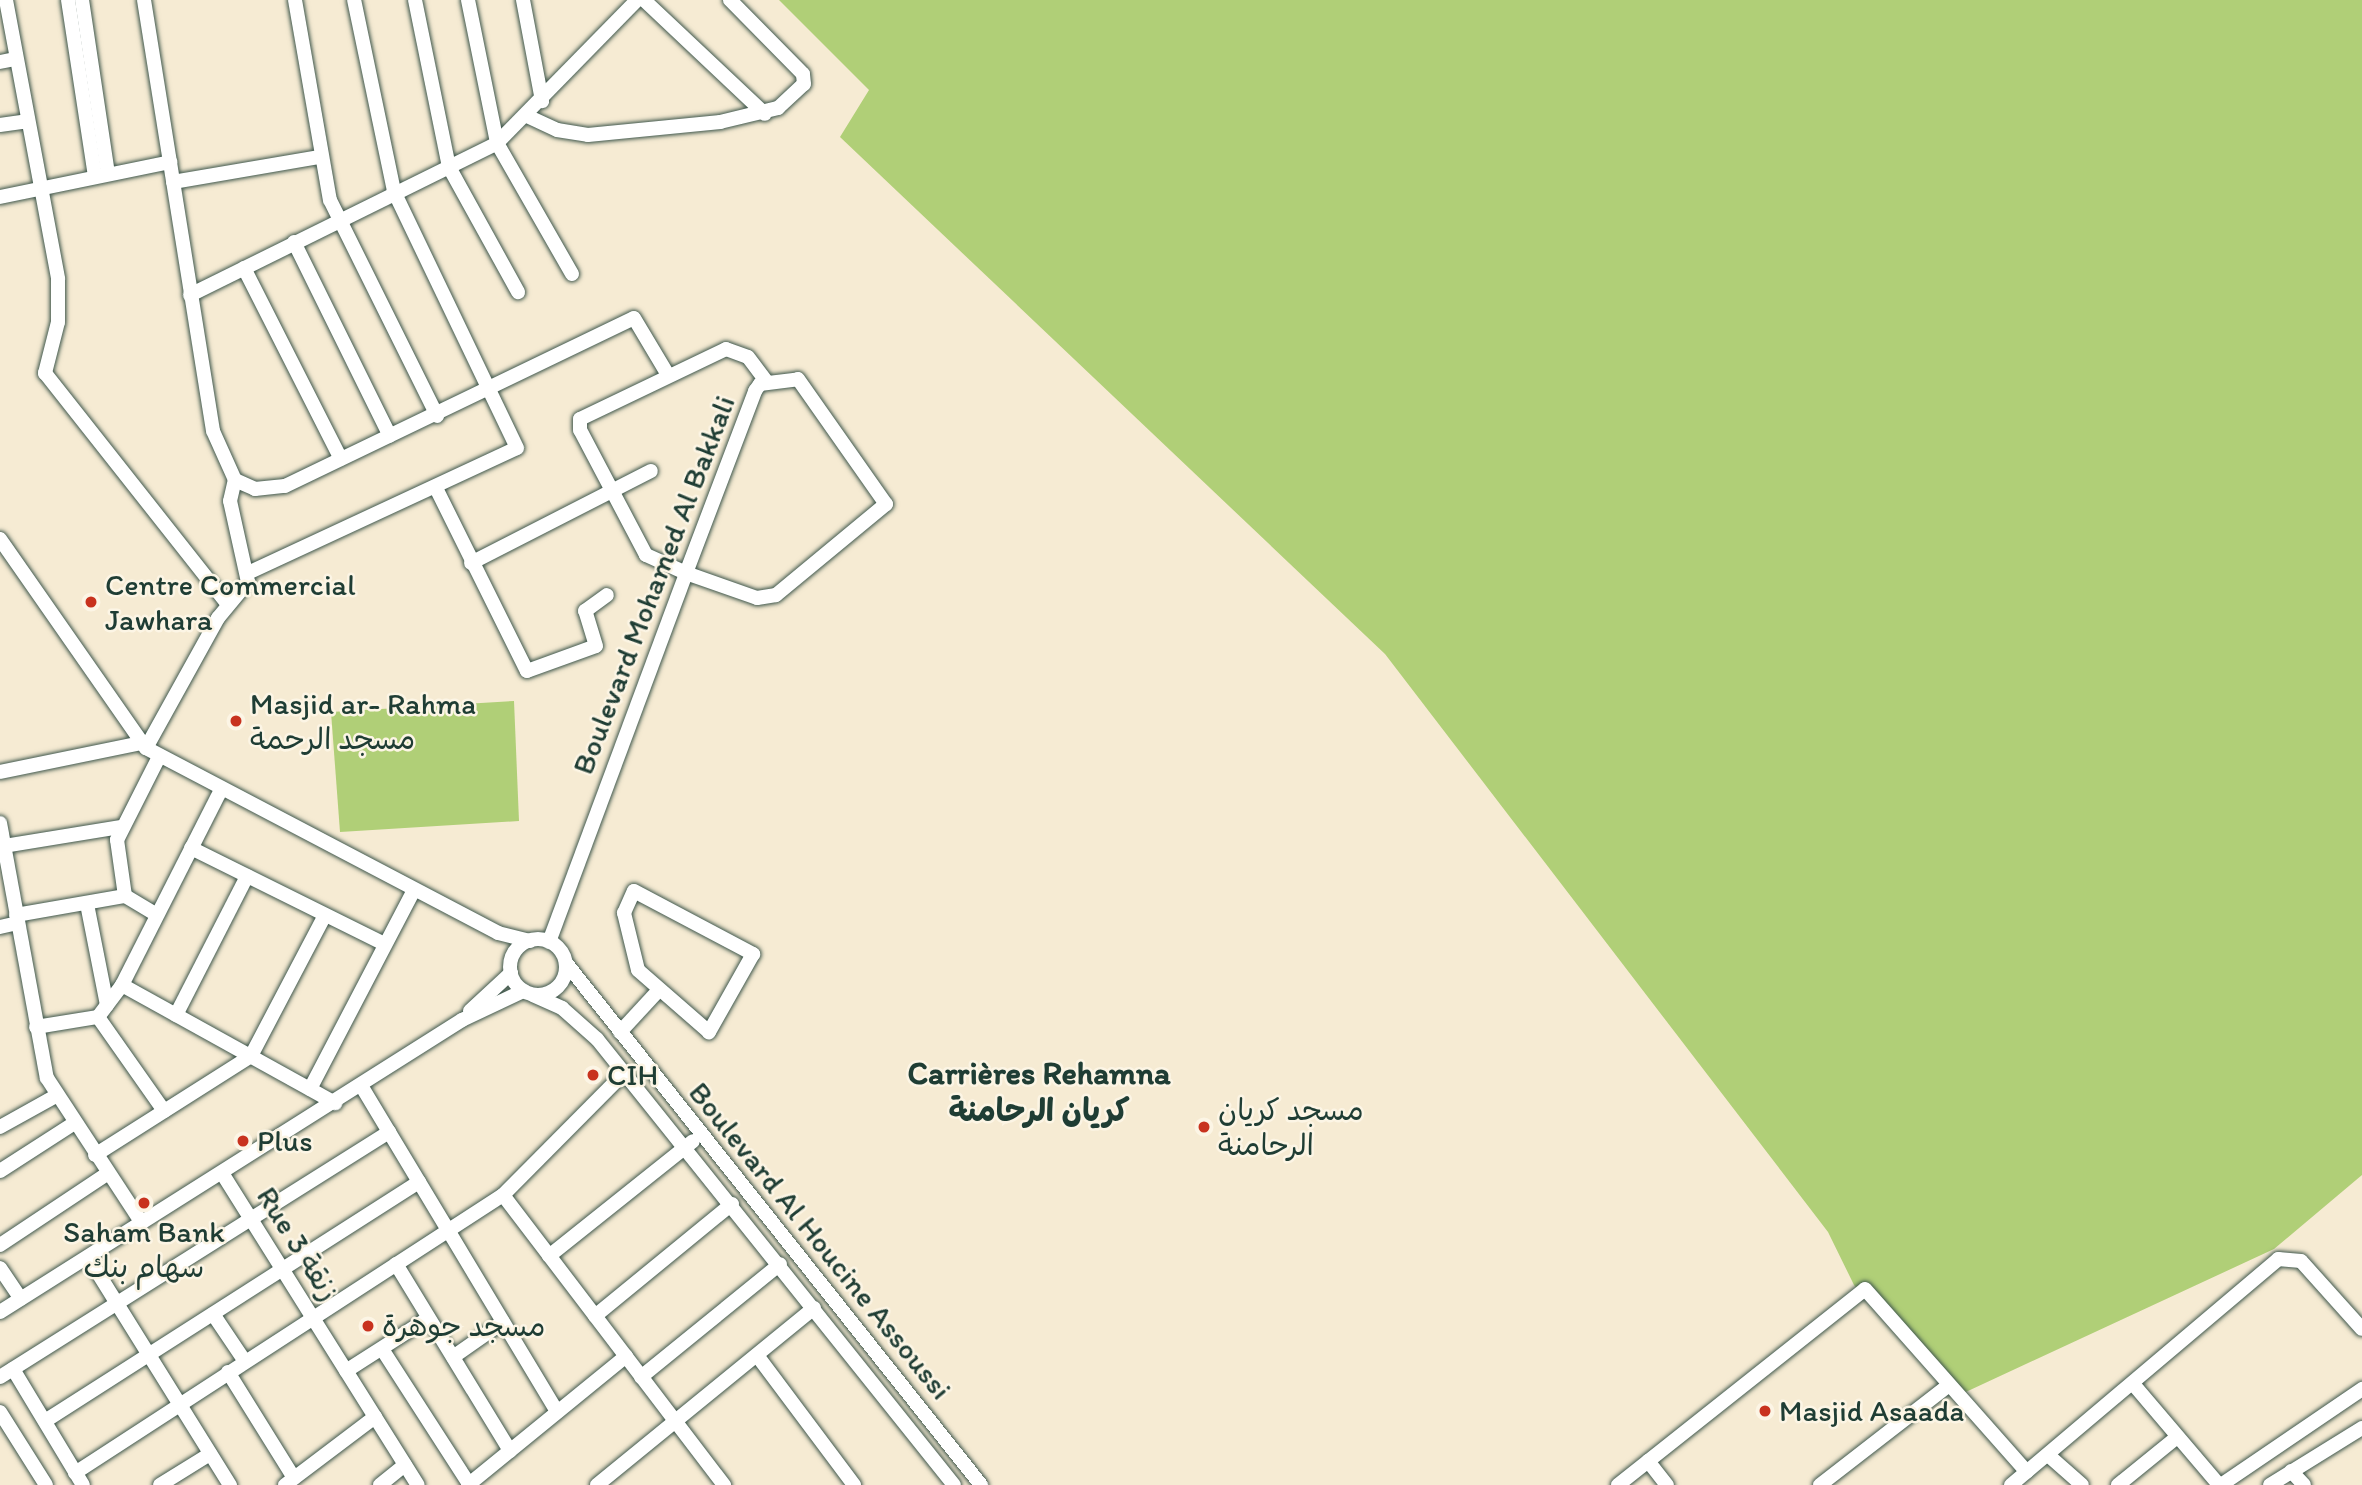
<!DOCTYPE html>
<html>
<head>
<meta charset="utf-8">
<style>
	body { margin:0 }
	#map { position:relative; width:2362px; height:1485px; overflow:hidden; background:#f6ebd3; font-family:Itim,"Playpen Sans Arabic",sans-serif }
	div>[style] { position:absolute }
	.green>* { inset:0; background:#b0cf77 }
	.roads { filter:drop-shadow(0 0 2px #3f574c) drop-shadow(0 0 2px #3f574c) }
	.minor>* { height:14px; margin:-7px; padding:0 7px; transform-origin:7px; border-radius:7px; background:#fff }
	.minor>.ring { margin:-7px; padding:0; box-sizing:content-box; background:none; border:14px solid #fff; border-radius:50% }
	.dots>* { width:19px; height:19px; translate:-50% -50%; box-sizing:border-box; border:4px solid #fcf5e5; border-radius:50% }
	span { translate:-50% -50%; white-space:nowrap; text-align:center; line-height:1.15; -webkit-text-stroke:5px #fcf5e5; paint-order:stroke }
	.poi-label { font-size:30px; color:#1f3d34 }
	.left { translate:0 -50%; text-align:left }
	.street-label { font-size:30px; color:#1f3d34 }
	.neighbourhood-label { font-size:32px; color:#1f3d34; font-weight:700 }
</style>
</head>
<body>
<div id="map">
	<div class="green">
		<div style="clip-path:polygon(779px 0,2362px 0,2362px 1175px,2274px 1249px,1955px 1397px,1854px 1285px,1828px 1232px,1385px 654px,840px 137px,869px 90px)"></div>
		<div style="clip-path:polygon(514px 701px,519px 821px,340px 832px,331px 712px)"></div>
	</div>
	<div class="roads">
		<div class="minor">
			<div style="left:6px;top:0;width:284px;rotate:79.4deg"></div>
			<div style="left:58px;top:279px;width:43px;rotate:90deg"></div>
			<div style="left:58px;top:322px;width:53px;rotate:104.3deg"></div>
			<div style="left:45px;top:373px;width:295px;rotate:51.7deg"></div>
			<div style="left:68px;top:0;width:179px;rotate:81.3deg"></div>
			<div style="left:82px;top:0;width:176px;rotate:81.5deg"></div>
			<div style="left:144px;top:0;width:436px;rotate:80.9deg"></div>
			<div style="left:213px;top:431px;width:54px;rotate:65.8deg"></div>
			<div style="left:235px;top:480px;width:22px;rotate:24deg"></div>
			<div style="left:255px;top:489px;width:30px;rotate:-6deg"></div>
			<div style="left:285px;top:486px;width:387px;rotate:-25.7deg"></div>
			<div style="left:634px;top:318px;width:66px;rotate:59.2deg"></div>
			<div style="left:295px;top:0;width:203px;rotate:80.1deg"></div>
			<div style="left:330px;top:200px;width:241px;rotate:63.6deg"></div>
			<div style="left:415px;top:0;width:170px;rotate:78.5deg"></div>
			<div style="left:449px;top:167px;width:143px;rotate:61.1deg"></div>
			<div style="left:468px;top:0;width:146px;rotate:78.5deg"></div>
			<div style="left:497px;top:143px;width:151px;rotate:60.2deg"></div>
			<div style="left:523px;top:0;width:103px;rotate:79.3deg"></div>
			<div style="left:644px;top:0;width:166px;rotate:43.3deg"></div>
			<div style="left:0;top:62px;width:16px;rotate:-11deg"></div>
			<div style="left:527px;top:116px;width:33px;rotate:25deg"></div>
			<div style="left:557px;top:130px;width:31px;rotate:9deg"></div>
			<div style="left:588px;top:135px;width:133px;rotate:-5.6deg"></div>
			<div style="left:720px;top:122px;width:60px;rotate:-13.6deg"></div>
			<div style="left:778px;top:108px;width:35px;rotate:-43deg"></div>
			<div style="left:804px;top:84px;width:10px;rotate:-96deg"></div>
			<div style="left:803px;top:74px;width:104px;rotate:-134.6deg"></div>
			<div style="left:0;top:125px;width:27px;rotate:-8deg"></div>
			<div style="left:173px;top:182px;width:149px;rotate:-9.7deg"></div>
			<div style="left:0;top:197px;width:174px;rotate:-11.6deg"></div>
			<div style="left:294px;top:242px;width:216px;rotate:63.7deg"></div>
			<div style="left:244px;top:268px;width:214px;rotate:63.1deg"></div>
			<div style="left:190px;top:295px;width:343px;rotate:-26.3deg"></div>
			<div style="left:497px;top:143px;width:200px;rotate:-45.6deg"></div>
			<div style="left:437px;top:490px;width:202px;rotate:63.6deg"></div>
			<div style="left:527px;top:671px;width:73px;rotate:-19.9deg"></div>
			<div style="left:596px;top:646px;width:37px;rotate:-107deg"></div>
			<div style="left:585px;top:611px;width:27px;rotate:-36deg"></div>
			<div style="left:0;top:539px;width:255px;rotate:55.1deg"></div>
			<div style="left:146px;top:748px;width:398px;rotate:27.7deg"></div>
			<div style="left:498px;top:933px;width:33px;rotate:14deg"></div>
			<div style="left:471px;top:563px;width:202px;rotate:-27.1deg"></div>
			<div style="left:250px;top:572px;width:294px;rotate:-24.9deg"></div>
			<div style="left:517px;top:448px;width:285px;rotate:-115.6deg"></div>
			<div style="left:394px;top:191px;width:195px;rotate:-101.8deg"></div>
			<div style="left:146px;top:748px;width:149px;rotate:-61deg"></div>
			<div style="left:218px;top:618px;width:47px;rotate:-50.2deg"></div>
			<div style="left:248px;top:582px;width:83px;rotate:-102.5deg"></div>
			<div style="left:230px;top:501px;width:22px;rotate:-77deg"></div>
			<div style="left:0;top:772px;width:144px;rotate:-11.6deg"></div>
			<div style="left:0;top:823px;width:259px;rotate:79.6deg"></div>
			<div style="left:47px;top:1078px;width:173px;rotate:56.8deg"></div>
			<div style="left:4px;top:846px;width:118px;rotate:-9.3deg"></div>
			<div style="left:191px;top:848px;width:216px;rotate:26.4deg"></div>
			<div style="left:634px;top:891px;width:135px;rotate:27.9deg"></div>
			<div style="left:753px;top:954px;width:90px;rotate:119.4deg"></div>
			<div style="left:709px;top:1032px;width:94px;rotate:-138.9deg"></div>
			<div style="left:638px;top:970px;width:59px;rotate:-103.8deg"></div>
			<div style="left:624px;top:913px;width:24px;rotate:-66deg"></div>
			<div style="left:87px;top:904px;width:103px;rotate:78.8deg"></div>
			<div style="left:16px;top:915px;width:111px;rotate:-9.9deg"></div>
			<div style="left:157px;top:915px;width:37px;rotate:-149deg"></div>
			<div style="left:125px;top:896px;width:57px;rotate:-98.1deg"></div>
			<div style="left:117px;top:840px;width:93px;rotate:-63.2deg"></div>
			<div style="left:0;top:927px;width:18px;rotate:-13deg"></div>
			<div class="ring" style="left:510px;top:939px;width:42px;height:42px"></div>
			<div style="left:549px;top:942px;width:394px;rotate:-69.6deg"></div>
			<div style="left:686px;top:573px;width:195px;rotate:-69.2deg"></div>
			<div style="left:755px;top:391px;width:9px;rotate:-54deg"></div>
			<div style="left:760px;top:384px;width:38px;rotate:-7deg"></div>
			<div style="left:798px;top:379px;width:153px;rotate:54.9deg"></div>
			<div style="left:886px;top:504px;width:143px;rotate:140.4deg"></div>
			<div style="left:776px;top:595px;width:19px;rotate:171deg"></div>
			<div style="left:757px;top:598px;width:75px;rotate:-160.6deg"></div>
			<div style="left:686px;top:573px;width:44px;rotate:-155.8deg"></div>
			<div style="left:646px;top:555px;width:141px;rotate:-117.8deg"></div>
			<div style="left:580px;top:430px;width:11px;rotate:-90deg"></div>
			<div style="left:580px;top:419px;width:162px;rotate:-25.6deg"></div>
			<div style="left:726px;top:349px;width:23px;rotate:20deg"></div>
			<div style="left:748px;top:357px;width:30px;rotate:53deg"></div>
			<div style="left:566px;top:963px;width:667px;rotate:51.51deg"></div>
			<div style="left:122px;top:985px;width:244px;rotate:29deg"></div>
			<div style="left:533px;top:995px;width:32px;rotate:24deg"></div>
			<div style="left:562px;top:1008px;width:47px;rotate:41.5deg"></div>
			<div style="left:597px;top:1039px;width:571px;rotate:51.32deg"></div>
			<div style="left:470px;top:1011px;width:56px;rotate:-42.8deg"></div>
			<div style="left:176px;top:1015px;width:156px;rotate:-62.9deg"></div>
			<div style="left:98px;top:1017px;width:115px;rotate:54.9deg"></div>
			<div style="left:36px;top:1027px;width:63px;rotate:-9.2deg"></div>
			<div style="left:98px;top:1017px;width:40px;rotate:-53deg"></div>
			<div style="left:122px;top:985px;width:219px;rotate:-63.1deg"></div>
			<div style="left:620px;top:1032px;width:56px;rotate:-47.2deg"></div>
			<div style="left:362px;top:1087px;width:379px;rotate:59deg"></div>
			<div style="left:310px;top:1089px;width:225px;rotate:-62.4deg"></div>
			<div style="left:0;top:1127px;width:64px;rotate:-29deg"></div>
			<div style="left:95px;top:1155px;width:185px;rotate:-32.4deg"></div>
			<div style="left:251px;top:1056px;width:159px;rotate:-62.3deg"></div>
			<div style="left:0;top:1171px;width:87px;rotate:-32.8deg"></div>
			<div style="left:222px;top:1173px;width:368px;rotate:57.9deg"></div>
			<div style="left:503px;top:1195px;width:365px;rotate:52.7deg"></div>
			<div style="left:0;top:1245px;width:128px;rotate:-33.6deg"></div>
			<div style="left:549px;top:1256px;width:184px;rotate:-38.6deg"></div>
			<div style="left:88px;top:1257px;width:269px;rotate:58.1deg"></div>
			<div style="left:396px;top:1264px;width:219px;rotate:58.6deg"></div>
			<div style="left:0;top:1268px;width:37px;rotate:56deg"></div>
			<div style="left:0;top:1312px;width:547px;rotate:-32.29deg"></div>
			<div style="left:462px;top:1020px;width:68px;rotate:-25.4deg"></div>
			<div style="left:213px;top:1314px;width:55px;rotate:56deg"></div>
			<div style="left:595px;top:1316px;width:177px;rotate:-39.3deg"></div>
			<div style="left:382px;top:1349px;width:161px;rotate:57.2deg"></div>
			<div style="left:453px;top:1357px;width:61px;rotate:-35deg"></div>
			<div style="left:759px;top:1358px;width:159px;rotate:53.2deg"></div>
			<div style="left:13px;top:1369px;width:135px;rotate:58.9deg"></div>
			<div style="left:346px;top:1371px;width:98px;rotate:-32.6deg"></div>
			<div style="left:228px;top:1372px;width:125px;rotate:58.1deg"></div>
			<div style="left:0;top:1377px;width:460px;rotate:-32.2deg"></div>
			<div style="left:641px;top:1377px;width:179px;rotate:-39.1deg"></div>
			<div style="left:2134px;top:1385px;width:131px;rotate:49.6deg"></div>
			<div style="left:0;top:1412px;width:86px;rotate:57.8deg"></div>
			<div style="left:45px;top:1421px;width:444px;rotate:-32.6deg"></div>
			<div style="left:2048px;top:1455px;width:45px;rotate:41.4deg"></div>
			<div style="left:1648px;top:1461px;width:31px;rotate:52deg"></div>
			<div style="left:2291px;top:1471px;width:19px;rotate:47deg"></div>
			<div style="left:75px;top:1473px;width:510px;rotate:-33.01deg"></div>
			<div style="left:503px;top:1195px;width:173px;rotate:-45.2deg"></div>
			<div style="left:160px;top:1485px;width:59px;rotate:-31.8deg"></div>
			<div style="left:285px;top:1485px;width:113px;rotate:-37.1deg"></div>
			<div style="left:380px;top:1485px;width:32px;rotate:-39deg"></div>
			<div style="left:468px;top:1485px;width:204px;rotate:-39.2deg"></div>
			<div style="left:597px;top:1485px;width:280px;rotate:-39.2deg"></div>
			<div style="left:1618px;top:1485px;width:315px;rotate:-38.4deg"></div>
			<div style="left:1865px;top:1289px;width:244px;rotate:48.5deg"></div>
			<div style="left:1820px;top:1485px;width:163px;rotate:-37.8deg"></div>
			<div style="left:2011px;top:1485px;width:350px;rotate:-40.2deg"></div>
			<div style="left:2278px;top:1259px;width:23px;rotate:5deg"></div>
			<div style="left:2301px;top:1261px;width:91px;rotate:48.1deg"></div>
			<div style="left:2118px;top:1485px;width:76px;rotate:-39.1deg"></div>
			<div style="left:2221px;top:1485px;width:171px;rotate:-34.2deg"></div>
			<div style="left:2270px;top:1485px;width:108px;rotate:-31.8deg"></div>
		</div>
	</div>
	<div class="dots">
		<div style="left:91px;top:602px;background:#c8321e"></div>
		<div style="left:236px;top:721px;background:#c8321e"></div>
		<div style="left:593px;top:1075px;background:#c8321e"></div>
		<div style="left:1204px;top:1127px;background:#c8321e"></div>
		<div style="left:243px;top:1141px;background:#c8321e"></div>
		<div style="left:144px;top:1203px;background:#c8321e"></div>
		<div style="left:368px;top:1326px;background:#c8321e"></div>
		<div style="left:1765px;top:1411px;background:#c8321e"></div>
	</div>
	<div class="poi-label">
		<span class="left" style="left:105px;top:602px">Centre Commercial<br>Jawhara</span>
		<span class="left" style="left:250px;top:721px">Masjid ar- Rahma<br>مسجد الرحمة</span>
		<span class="left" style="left:607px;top:1075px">CIH</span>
		<span class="left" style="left:1218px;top:1127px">مسجد كريان<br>الرحامنة</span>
		<span class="left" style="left:257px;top:1141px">Plus</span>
		<span style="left:144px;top:1249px">Saham Bank<br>سهام بنك</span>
		<span class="left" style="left:382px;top:1326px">مسجد جوهرة</span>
		<span class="left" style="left:1779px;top:1411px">Masjid Asaada</span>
	</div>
	<div class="street-label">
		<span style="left:654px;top:585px;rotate:-69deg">Boulevard Mohamed Al Bakkali</span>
		<span style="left:820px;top:1241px;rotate:51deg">Boulevard Al Houcine Assoussi</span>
		<span style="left:298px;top:1244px;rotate:58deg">Rue 3 زنقة</span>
	</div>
	<div class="neighbourhood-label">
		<span style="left:1039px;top:1092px">Carrières Rehamna<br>كريان الرحامنة</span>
	</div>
</div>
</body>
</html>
